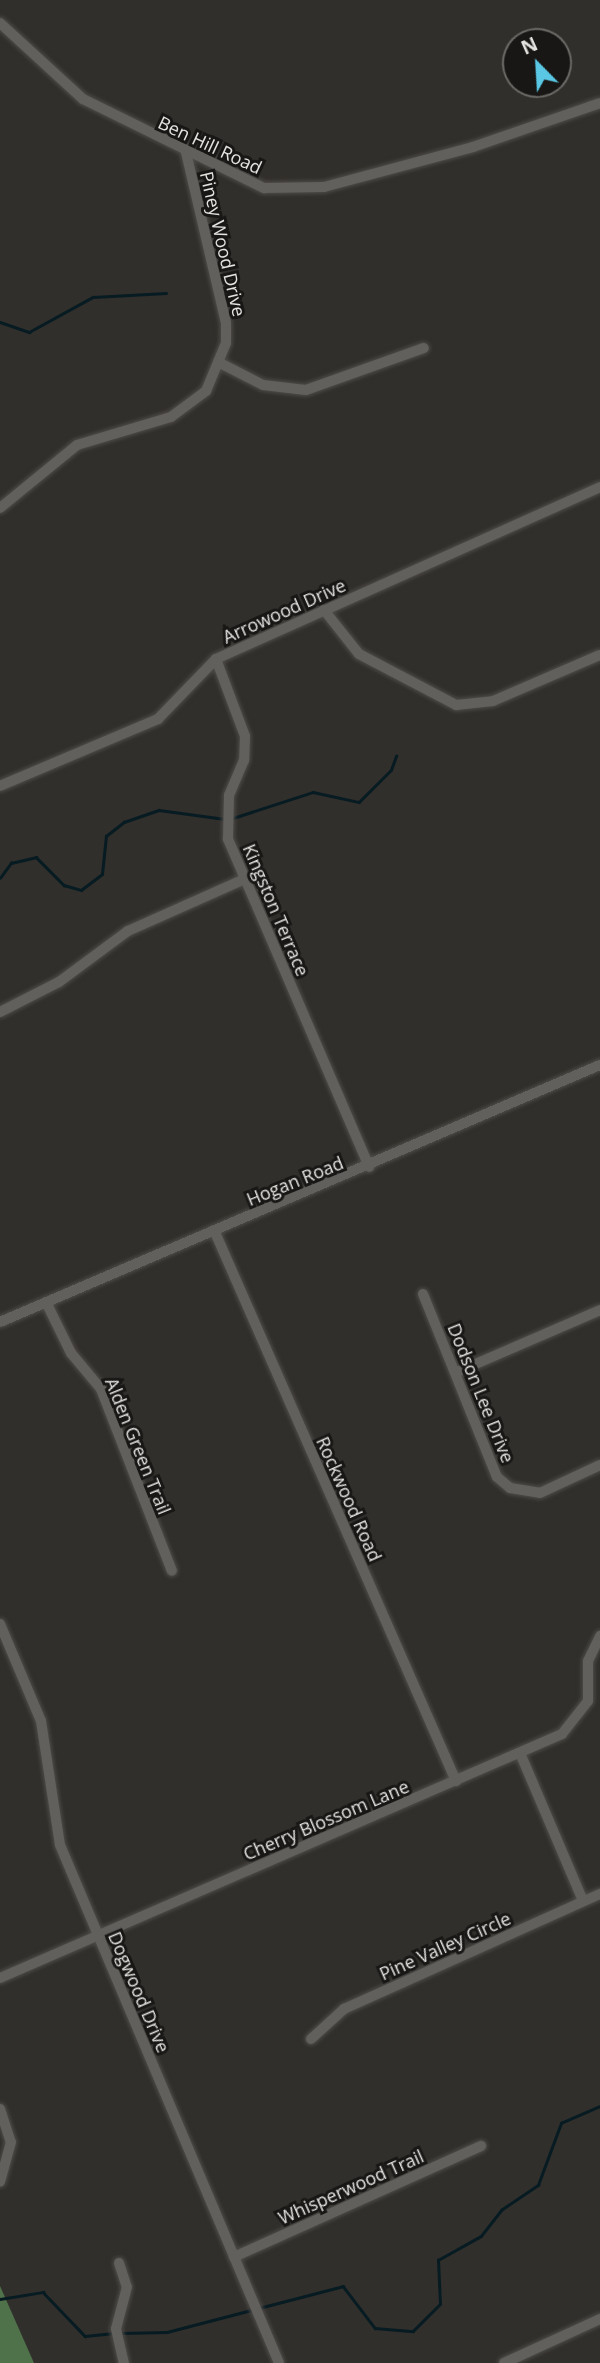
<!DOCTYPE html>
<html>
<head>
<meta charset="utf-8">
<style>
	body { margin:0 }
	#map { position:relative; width:600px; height:2363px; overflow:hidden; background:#312f2b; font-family:"Open Sans",sans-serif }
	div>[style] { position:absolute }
	.forest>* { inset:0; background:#50724a }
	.stream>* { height:2.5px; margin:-1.25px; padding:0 1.25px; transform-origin:1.25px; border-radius:1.25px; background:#071b22 }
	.roads { filter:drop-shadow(0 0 2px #4e4c49) drop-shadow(0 0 2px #4e4c49) }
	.minor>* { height:10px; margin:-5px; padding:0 5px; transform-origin:5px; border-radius:5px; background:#62605c }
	span { translate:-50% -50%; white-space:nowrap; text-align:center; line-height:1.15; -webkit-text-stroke:6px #181715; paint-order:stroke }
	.street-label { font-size:18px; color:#e4e3e0 }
	.north { position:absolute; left:502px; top:28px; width:70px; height:70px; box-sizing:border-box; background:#181715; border:2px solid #6a6966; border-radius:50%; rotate:336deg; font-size:19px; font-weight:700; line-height:28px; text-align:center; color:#e4e3e0 }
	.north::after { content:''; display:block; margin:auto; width:24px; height:32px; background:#5ac8e5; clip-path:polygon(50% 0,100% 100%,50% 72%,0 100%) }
</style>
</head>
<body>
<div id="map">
	<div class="forest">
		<div style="clip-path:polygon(0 2286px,34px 2363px,0 2363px)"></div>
	</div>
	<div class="stream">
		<div style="left:0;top:322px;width:31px;rotate:19deg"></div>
		<div style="left:29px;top:332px;width:73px;rotate:-28.7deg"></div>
		<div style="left:93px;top:297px;width:73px;rotate:-3.1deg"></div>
		<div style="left:233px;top:818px;width:84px;rotate:-18deg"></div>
		<div style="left:313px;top:792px;width:47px;rotate:12.3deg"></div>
		<div style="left:359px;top:802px;width:45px;rotate:-45deg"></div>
		<div style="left:391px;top:770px;width:15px;rotate:-70deg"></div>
		<div style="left:0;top:878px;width:19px;rotate:-54deg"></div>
		<div style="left:11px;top:863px;width:26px;rotate:-13deg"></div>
		<div style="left:36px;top:857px;width:40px;rotate:45deg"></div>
		<div style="left:64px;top:885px;width:18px;rotate:16deg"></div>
		<div style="left:81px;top:890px;width:26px;rotate:-37deg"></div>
		<div style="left:102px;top:874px;width:38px;rotate:-84deg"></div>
		<div style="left:106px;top:836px;width:23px;rotate:-38deg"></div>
		<div style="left:124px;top:822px;width:37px;rotate:-19deg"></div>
		<div style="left:159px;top:810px;width:68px;rotate:7.7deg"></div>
		<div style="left:0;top:2299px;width:44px;rotate:-9.2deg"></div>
		<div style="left:43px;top:2292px;width:61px;rotate:46.3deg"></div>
		<div style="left:85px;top:2336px;width:29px;rotate:-6deg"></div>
		<div style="left:121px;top:2333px;width:46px;rotate:-1.2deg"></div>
		<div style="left:167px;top:2332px;width:182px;rotate:-14.6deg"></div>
		<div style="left:343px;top:2286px;width:53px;rotate:52.7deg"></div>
		<div style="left:375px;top:2328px;width:38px;rotate:5deg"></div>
		<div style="left:413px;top:2331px;width:38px;rotate:-45deg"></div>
		<div style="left:440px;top:2304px;width:44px;rotate:-92.6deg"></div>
		<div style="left:438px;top:2260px;width:49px;rotate:-29.2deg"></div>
		<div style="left:481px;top:2236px;width:33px;rotate:-52deg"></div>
		<div style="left:501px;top:2210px;width:45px;rotate:-34deg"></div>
		<div style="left:538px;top:2185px;width:66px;rotate:-69.6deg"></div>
		<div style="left:561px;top:2123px;width:43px;rotate:-23.6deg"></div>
	</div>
	<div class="roads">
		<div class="minor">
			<div style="left:0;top:23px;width:113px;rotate:42.5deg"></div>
			<div style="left:83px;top:99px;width:202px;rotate:26.2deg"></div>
			<div style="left:264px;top:188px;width:60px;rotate:-1deg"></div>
			<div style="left:324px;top:187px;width:154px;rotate:-15deg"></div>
			<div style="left:473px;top:147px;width:134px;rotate:-19.1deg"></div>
			<div style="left:220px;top:363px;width:48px;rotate:27.1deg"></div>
			<div style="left:263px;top:385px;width:43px;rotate:6.6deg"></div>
			<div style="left:306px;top:390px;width:125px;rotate:-19.6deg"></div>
			<div style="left:0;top:508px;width:99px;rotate:-39.3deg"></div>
			<div style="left:77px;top:445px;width:98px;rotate:-16.6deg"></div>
			<div style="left:171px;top:417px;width:44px;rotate:-36.6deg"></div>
			<div style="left:206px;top:391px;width:52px;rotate:-67.4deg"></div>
			<div style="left:226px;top:343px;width:20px;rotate:-90deg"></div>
			<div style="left:226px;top:323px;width:176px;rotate:-103.2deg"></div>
			<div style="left:324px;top:610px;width:56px;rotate:51.5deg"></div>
			<div style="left:359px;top:654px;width:110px;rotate:27.7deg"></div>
			<div style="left:456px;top:705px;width:37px;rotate:-6deg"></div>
			<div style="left:493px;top:701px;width:116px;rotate:-23.3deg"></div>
			<div style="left:216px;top:659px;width:82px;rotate:69.4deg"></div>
			<div style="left:245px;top:736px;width:24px;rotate:92deg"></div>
			<div style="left:244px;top:760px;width:38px;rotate:113deg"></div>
			<div style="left:229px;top:795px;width:44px;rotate:91.3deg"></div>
			<div style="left:228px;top:839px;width:357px;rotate:66.7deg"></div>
			<div style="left:0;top:786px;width:172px;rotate:-23deg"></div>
			<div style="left:158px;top:719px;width:83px;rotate:-46deg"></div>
			<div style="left:216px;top:659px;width:421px;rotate:-24.1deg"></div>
			<div style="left:0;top:1012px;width:66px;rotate:-27deg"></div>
			<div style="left:59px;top:982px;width:86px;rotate:-36.5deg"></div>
			<div style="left:128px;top:931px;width:128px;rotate:-24deg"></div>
			<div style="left:214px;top:1230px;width:602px;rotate:66.29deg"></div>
			<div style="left:423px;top:1294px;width:197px;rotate:68deg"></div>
			<div style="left:497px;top:1477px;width:17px;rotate:40deg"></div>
			<div style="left:510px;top:1488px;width:30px;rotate:9deg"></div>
			<div style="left:540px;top:1493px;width:66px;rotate:-25deg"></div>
			<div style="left:46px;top:1302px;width:57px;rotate:63.9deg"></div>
			<div style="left:71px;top:1353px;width:47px;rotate:50.2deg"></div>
			<div style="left:101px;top:1389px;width:195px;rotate:68.7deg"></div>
			<div style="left:0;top:1322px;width:653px;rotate:-23.19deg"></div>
			<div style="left:457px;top:1372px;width:156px;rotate:-23.4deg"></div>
			<div style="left:0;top:1624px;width:105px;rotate:67.1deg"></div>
			<div style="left:41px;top:1721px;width:125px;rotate:81.3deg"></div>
			<div style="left:60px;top:1845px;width:562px;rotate:67.08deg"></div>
			<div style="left:520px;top:1753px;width:161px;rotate:66.9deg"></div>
			<div style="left:0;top:1978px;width:613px;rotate:-23.47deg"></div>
			<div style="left:562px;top:1734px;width:42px;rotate:-51.8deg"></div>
			<div style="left:588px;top:1701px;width:40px;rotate:-90deg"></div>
			<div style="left:588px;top:1661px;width:28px;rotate:-64deg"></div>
			<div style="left:311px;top:2039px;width:45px;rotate:-42.3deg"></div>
			<div style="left:344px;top:2009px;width:281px;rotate:-24.2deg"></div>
			<div style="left:0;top:2109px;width:35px;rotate:72deg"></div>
			<div style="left:11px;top:2142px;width:41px;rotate:105.4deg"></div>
			<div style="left:234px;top:2257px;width:271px;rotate:-24.2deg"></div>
			<div style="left:119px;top:2263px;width:25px;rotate:72deg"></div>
			<div style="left:127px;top:2287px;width:43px;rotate:104.7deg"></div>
			<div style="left:116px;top:2329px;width:35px;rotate:77deg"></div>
			<div style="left:504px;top:2363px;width:106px;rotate:-24.6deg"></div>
		</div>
	</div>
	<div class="street-label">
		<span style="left:210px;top:145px;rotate:25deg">Ben Hill Road</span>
		<span style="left:223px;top:244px;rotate:77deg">Piney Wood Drive</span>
		<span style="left:284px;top:611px;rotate:-24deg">Arrowood Drive</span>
		<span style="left:276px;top:910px;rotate:67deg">Kingston Terrace</span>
		<span style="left:295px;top:1181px;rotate:-22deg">Hogan Road</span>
		<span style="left:481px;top:1393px;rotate:68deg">Dodson Lee Drive</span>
		<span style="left:138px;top:1446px;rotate:68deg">Alden Green Trail</span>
		<span style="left:349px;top:1499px;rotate:66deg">Rockwood Road</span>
		<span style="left:326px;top:1820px;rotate:-23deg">Cherry Blossom Lane</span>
		<span style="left:445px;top:1946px;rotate:-24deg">Pine Valley Circle</span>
		<span style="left:139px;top:1992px;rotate:67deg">Dogwood Drive</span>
		<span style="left:351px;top:2187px;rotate:-24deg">Whisperwood Trail</span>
	</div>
	<div class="north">N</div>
</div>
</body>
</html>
